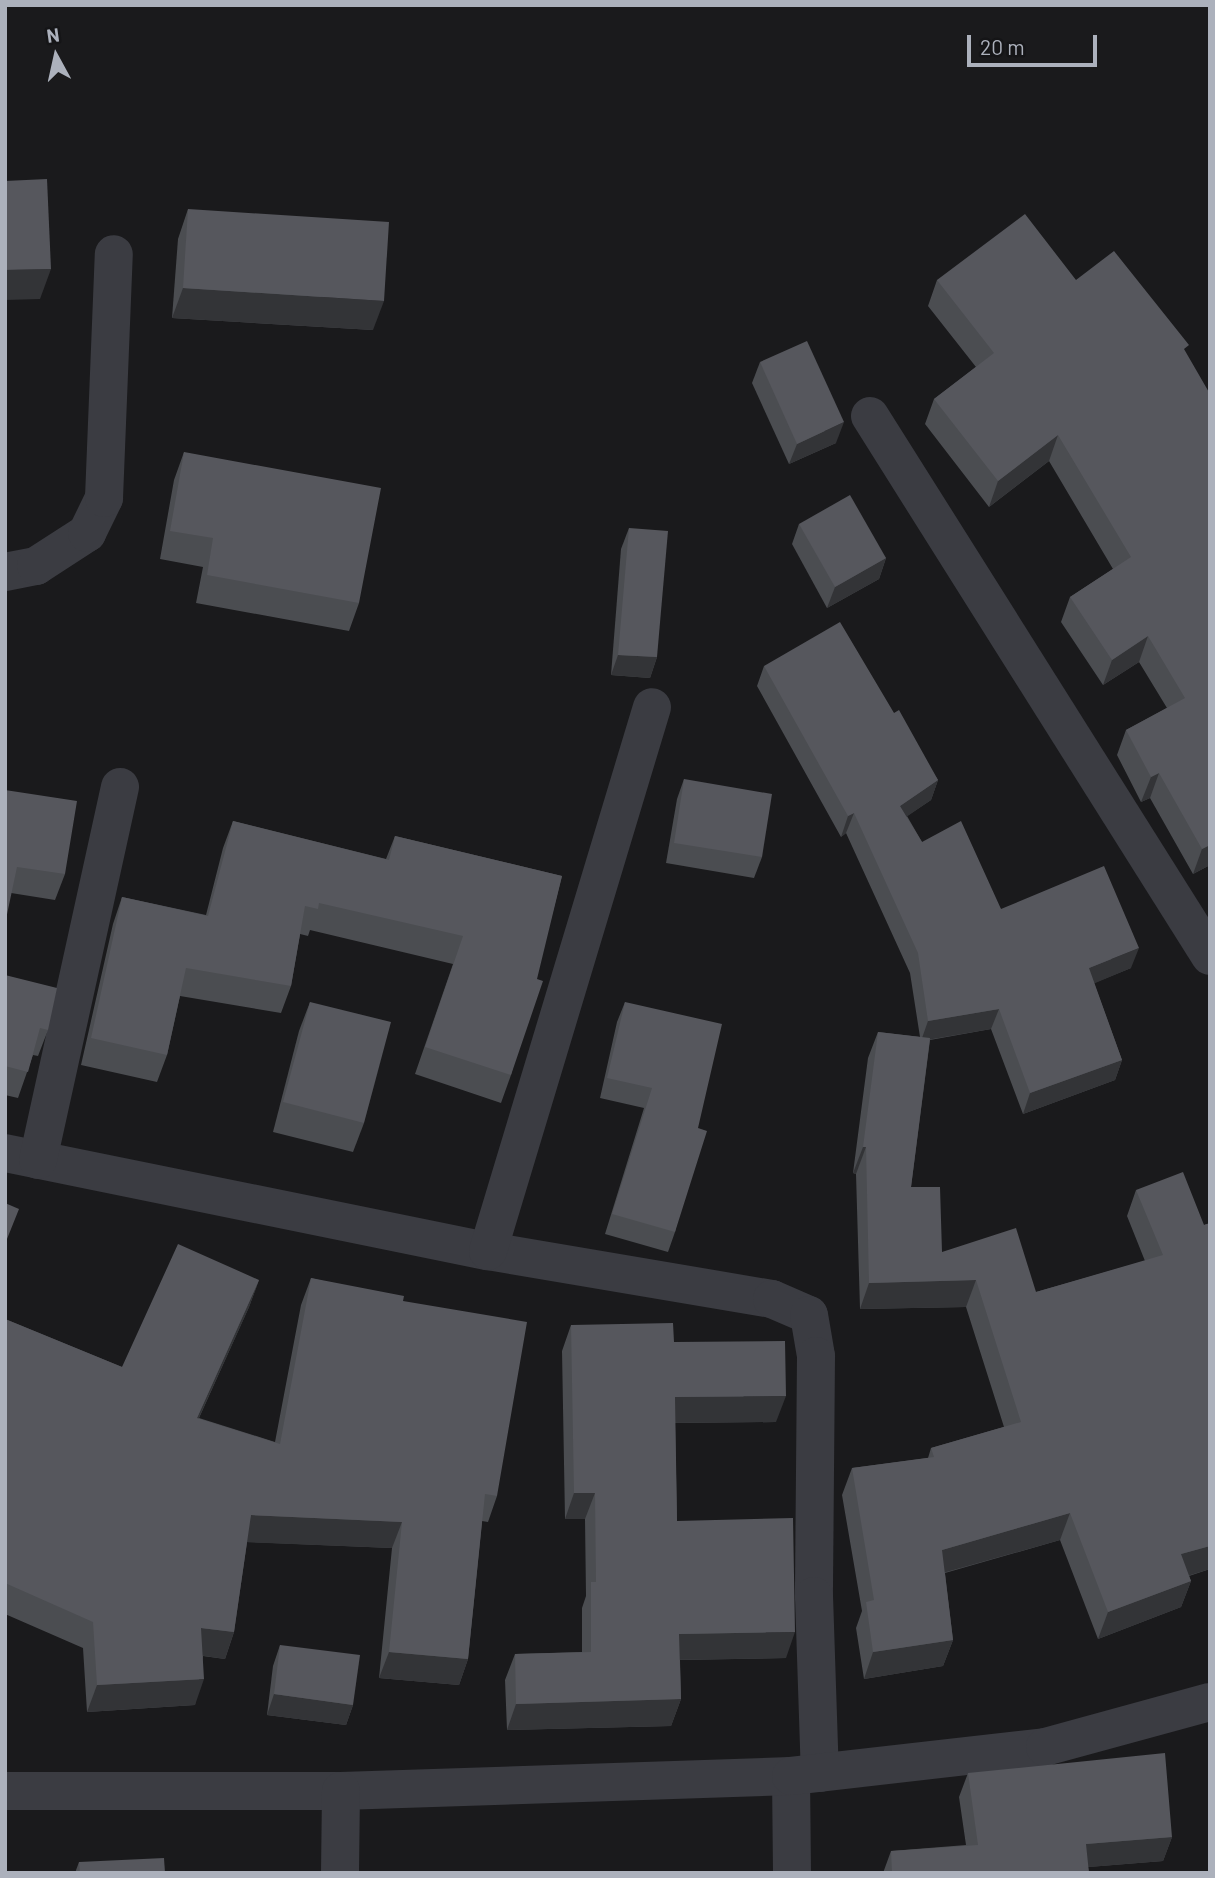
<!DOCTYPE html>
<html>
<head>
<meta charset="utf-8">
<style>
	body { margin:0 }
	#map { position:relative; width:1215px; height:1878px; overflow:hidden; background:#1a1a1c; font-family:Barlow,sans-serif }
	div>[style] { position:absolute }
	.minor>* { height:38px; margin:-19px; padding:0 19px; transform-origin:19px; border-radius:19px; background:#3b3c42 }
	.wall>* { inset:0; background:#4b4d51 }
	.shaded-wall>* { inset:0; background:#333437 }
	.building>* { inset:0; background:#56575d }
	span { translate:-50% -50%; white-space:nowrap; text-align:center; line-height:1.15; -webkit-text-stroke:5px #151517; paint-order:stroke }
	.frame { position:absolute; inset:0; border:7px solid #acb1bc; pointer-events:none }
	.north { position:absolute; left:21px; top:21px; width:70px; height:70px; -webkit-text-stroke:5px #151517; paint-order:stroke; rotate:352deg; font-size:19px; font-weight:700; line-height:28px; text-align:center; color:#acb1bc }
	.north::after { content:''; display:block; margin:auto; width:24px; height:32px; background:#acb1bc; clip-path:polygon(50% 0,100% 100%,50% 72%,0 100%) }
	.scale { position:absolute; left:967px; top:35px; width:130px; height:32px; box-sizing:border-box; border:4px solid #acb1bc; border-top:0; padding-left:9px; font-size:21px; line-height:24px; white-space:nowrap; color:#acb1bc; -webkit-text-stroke:5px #151517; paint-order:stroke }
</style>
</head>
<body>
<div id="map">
	<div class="minor">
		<div style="left:870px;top:416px;width:638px;rotate:57.8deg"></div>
		<div style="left:5px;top:572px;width:32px;rotate:-11deg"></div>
		<div style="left:36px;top:566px;width:61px;rotate:-32.9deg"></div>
		<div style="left:87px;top:533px;width:39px;rotate:-64deg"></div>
		<div style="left:104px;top:498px;width:244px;rotate:-87.7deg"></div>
		<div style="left:5px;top:1153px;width:493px;rotate:11.5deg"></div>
		<div style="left:488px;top:1251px;width:288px;rotate:9.6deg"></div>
		<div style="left:772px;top:1299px;width:40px;rotate:23.4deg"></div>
		<div style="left:809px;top:1315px;width:42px;rotate:80.3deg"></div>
		<div style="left:816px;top:1356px;width:240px;rotate:90.5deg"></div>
		<div style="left:814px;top:1596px;width:177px;rotate:88.1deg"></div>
		<div style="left:38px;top:1160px;width:382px;rotate:-77.6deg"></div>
		<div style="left:488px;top:1251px;width:568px;rotate:-73.22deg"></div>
		<div style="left:791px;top:1776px;width:97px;rotate:89.4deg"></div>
		<div style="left:5px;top:1791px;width:336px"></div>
		<div style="left:341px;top:1791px;width:450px;rotate:-1.9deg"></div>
		<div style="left:791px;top:1776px;width:256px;rotate:-6.5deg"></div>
		<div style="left:1045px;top:1747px;width:171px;rotate:-15.3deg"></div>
		<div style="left:340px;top:1873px;width:82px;rotate:-89.3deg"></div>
	</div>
	<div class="wall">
		<div style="clip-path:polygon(188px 209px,373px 330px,172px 318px,178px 239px)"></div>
		<div style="clip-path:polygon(937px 280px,1076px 280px,1186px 353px,1210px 865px,1193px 874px,1150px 798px,1141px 802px,1117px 755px,1126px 730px,1167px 708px,1139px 662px,1103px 685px,1061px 622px,1070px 597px,1113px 569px,1049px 461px,989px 507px,925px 424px,934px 399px,976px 367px,928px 306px)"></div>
		<div style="clip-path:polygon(760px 362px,836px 443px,789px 464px,752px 383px)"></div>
		<div style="clip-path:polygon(184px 452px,359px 603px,349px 631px,196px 603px,203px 567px,160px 559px,174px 480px)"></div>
		<div style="clip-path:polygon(799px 524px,886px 558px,879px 579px,827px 608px,792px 544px)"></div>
		<div style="clip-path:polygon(629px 528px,657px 657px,650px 678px,611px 675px,621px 549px)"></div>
		<div style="clip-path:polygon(764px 666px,894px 713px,938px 780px,931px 800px,907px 816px,922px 842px,1001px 909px,1131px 968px,1094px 983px,1122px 1060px,1115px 1080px,1023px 1114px,991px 1029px,930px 1040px,911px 1187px,942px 1252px,1036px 1292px,1145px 1261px,1127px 1216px,1136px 1190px,1204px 1225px,1210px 1223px,1210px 1569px,1189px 1576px,1191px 1581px,1181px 1607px,1098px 1639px,1060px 1540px,945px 1573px,953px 1640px,943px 1666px,864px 1679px,856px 1628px,862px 1611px,842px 1495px,852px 1468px,928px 1458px,931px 1448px,1004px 1427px,966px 1307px,860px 1309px,856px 1174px,853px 1173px,868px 1058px,878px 1032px,920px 1037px,910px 973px,846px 833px,841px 837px,757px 686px)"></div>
		<div style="clip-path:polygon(684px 779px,762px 857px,754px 878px,666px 863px,677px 799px)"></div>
		<div style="clip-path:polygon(5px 790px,65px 874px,55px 900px,11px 893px)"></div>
		<div style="clip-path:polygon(233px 821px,386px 859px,395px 836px,562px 876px,511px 1075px,501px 1103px,415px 1074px,453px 964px,310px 930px,308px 936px,300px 934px,291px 986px,281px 1013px,180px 996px,167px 1055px,157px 1082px,81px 1065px,113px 924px,122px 897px,206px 915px,223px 848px)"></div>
		<div style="clip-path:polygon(5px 975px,48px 1030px,38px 1056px,33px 1055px,18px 1098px,5px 1095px)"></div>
		<div style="clip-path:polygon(310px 1002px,364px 1123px,353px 1152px,273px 1132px,299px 1031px)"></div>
		<div style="clip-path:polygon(625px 1002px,698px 1128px,675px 1232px,668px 1252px,605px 1234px,644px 1108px,600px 1098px,617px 1022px)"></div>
		<div style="clip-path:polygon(311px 1278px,403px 1301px,497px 1496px,488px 1522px,482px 1521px,468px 1659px,459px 1685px,379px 1678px,392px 1548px,247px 1542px,234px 1632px,225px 1659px,203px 1656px,195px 1705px,87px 1712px,83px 1648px,5px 1614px,5px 1319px,122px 1367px,259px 1280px,249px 1307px,199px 1418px,275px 1442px,301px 1305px)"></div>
		<div style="clip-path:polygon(571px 1325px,674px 1342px,776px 1422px,675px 1423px,677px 1521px,786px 1658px,680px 1660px,681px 1699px,671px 1726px,507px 1730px,505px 1680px,515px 1654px,582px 1652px,582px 1608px,586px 1596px,585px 1519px,565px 1519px,562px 1351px)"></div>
		<div style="clip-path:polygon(280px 1645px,353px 1705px,346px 1725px,267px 1715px,273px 1666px)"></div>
		<div style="clip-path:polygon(968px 1773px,1172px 1837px,1163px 1861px,1088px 1867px,1089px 1873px,883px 1873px,891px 1851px,966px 1845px,959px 1797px)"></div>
		<div style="clip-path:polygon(79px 1862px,165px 1873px,75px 1873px)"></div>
	</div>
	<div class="shaded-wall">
		<div style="clip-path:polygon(51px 269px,40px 299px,5px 300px,5px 270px)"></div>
		<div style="clip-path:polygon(183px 288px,384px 301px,373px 330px,172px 318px)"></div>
		<div style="clip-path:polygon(844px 422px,836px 443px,789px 464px,797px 444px)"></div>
		<div style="clip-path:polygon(1058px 435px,1049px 461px,989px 507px,998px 481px)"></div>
		<div style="clip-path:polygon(886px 558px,879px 579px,827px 608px,835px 587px)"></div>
		<div style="clip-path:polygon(1148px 636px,1139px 662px,1103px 685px,1112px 660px)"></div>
		<div style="clip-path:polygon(618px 655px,657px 657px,650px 678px,611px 675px)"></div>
		<div style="clip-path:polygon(1159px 773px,1150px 798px,1141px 802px,1151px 777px)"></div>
		<div style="clip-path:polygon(938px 780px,931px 800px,893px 826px,900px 806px)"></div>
		<div style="clip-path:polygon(854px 813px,846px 833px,841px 837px,848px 816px)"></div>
		<div style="clip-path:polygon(1210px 845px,1210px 865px,1193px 874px,1202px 849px)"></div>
		<div style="clip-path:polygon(1139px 948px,1131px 968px,1081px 989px,1089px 968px)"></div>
		<div style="clip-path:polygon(999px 1009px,991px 1029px,921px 1041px,928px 1021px)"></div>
		<div style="clip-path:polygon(1122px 1060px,1115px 1080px,1023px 1114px,1030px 1093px)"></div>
		<div style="clip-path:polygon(863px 1147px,866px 1147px,856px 1174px,853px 1173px)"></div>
		<div style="clip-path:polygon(259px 1280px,249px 1307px,187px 1444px,197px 1418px)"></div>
		<div style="clip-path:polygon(976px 1280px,966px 1307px,860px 1309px,869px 1283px)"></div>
		<div style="clip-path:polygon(786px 1396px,776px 1422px,665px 1423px,675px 1397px)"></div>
		<div style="clip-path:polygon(574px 1493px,595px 1493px,585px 1519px,565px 1519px)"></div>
		<div style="clip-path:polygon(1070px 1513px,1060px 1540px,932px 1576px,942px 1550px)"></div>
		<div style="clip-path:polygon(251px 1515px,402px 1522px,392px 1548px,242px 1542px)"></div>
		<div style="clip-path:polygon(1210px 1546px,1210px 1569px,1171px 1581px,1181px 1554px)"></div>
		<div style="clip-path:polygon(1191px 1581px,1181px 1607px,1098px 1639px,1108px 1612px)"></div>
		<div style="clip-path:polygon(201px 1628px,234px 1632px,225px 1659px,191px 1654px)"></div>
		<div style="clip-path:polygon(795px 1632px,786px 1658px,669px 1660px,679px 1634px)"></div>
		<div style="clip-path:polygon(953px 1640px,943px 1666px,864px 1679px,873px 1652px)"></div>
		<div style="clip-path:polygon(389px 1652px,468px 1659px,459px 1685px,379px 1678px)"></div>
		<div style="clip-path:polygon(204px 1679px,195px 1705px,87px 1712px,97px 1685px)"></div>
		<div style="clip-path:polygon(274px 1694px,353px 1705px,346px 1725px,267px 1715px)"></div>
		<div style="clip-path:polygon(681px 1699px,671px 1726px,507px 1730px,516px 1704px)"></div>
		<div style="clip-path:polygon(1172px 1837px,1163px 1861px,1077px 1868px,1086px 1844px)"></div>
	</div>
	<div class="building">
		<div style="clip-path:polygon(47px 179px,51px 269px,5px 270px,5px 181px)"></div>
		<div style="clip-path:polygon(188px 209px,389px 222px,384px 301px,183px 288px)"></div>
		<div style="clip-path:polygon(1025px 214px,1076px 280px,1114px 251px,1189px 345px,1184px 349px,1210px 394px,1210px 845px,1202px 849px,1159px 773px,1151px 777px,1126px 730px,1185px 698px,1148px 636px,1112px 660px,1070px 597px,1131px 557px,1058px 435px,998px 481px,934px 399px,994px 353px,937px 280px)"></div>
		<div style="clip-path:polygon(807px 341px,844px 422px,797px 444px,760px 362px)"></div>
		<div style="clip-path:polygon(184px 452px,381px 488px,359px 603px,207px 575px,213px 538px,170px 531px)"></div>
		<div style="clip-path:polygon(850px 495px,886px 558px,835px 587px,799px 524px)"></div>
		<div style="clip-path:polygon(629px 528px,668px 531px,657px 657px,618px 655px)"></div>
		<div style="clip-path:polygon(840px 622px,894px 713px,899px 710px,938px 780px,900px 806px,922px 842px,961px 821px,1001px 909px,1104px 866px,1139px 948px,1089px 968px,1122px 1060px,1030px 1093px,999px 1009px,928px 1021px,918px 953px,854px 813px,848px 816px,764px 666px)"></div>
		<div style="clip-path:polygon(684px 779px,772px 794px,762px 857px,674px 843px)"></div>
		<div style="clip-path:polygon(5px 790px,77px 801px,65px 874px,17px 867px,5px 924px)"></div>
		<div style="clip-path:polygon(233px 821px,389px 860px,395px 836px,562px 876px,537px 979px,543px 981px,511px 1075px,425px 1047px,463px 936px,319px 903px,318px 909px,305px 906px,291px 986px,186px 968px,167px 1055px,91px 1038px,122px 897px,208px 916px)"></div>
		<div style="clip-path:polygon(5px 975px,57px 988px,48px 1030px,40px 1028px,28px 1072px,5px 1066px)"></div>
		<div style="clip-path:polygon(310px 1002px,391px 1022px,364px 1123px,283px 1102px)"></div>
		<div style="clip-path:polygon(625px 1002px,722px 1024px,698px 1128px,707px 1131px,675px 1232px,612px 1214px,652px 1088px,607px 1078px)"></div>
		<div style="clip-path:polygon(878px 1032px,930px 1038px,911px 1187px,940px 1187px,942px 1252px,1016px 1228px,1036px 1292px,1163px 1255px,1136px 1190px,1183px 1172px,1204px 1225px,1210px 1223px,1210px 1546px,1181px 1554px,1191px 1581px,1108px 1612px,1070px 1513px,942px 1550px,953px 1640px,873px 1652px,866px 1602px,874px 1600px,852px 1468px,934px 1457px,931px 1448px,1021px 1422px,976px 1280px,869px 1283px,866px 1147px,863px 1147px)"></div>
		<div style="clip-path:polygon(5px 1203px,19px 1209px,5px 1244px)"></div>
		<div style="clip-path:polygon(178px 1244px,259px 1280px,197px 1418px,280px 1444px,311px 1278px,404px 1296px,403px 1301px,527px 1322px,497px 1496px,485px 1494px,468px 1659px,389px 1652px,402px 1522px,251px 1515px,234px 1632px,201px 1628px,204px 1679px,97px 1685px,93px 1622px,5px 1583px,5px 1319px,122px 1367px)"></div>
		<div style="clip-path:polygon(673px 1323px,674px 1342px,785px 1341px,786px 1396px,675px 1397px,677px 1521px,793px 1518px,795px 1632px,679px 1634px,681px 1699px,516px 1704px,515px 1654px,591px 1652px,591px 1582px,596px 1582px,595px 1493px,574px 1493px,571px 1325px)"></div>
		<div style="clip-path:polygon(280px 1645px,360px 1655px,353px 1705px,274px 1694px)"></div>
		<div style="clip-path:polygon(1165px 1753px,1172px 1837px,1086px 1844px,1089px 1873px,892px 1873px,891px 1851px,978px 1845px,968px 1773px)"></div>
		<div style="clip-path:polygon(164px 1858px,165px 1873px,80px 1873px,79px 1862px)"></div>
	</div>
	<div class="frame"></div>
	<div class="north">N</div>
	<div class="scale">20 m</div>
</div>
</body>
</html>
